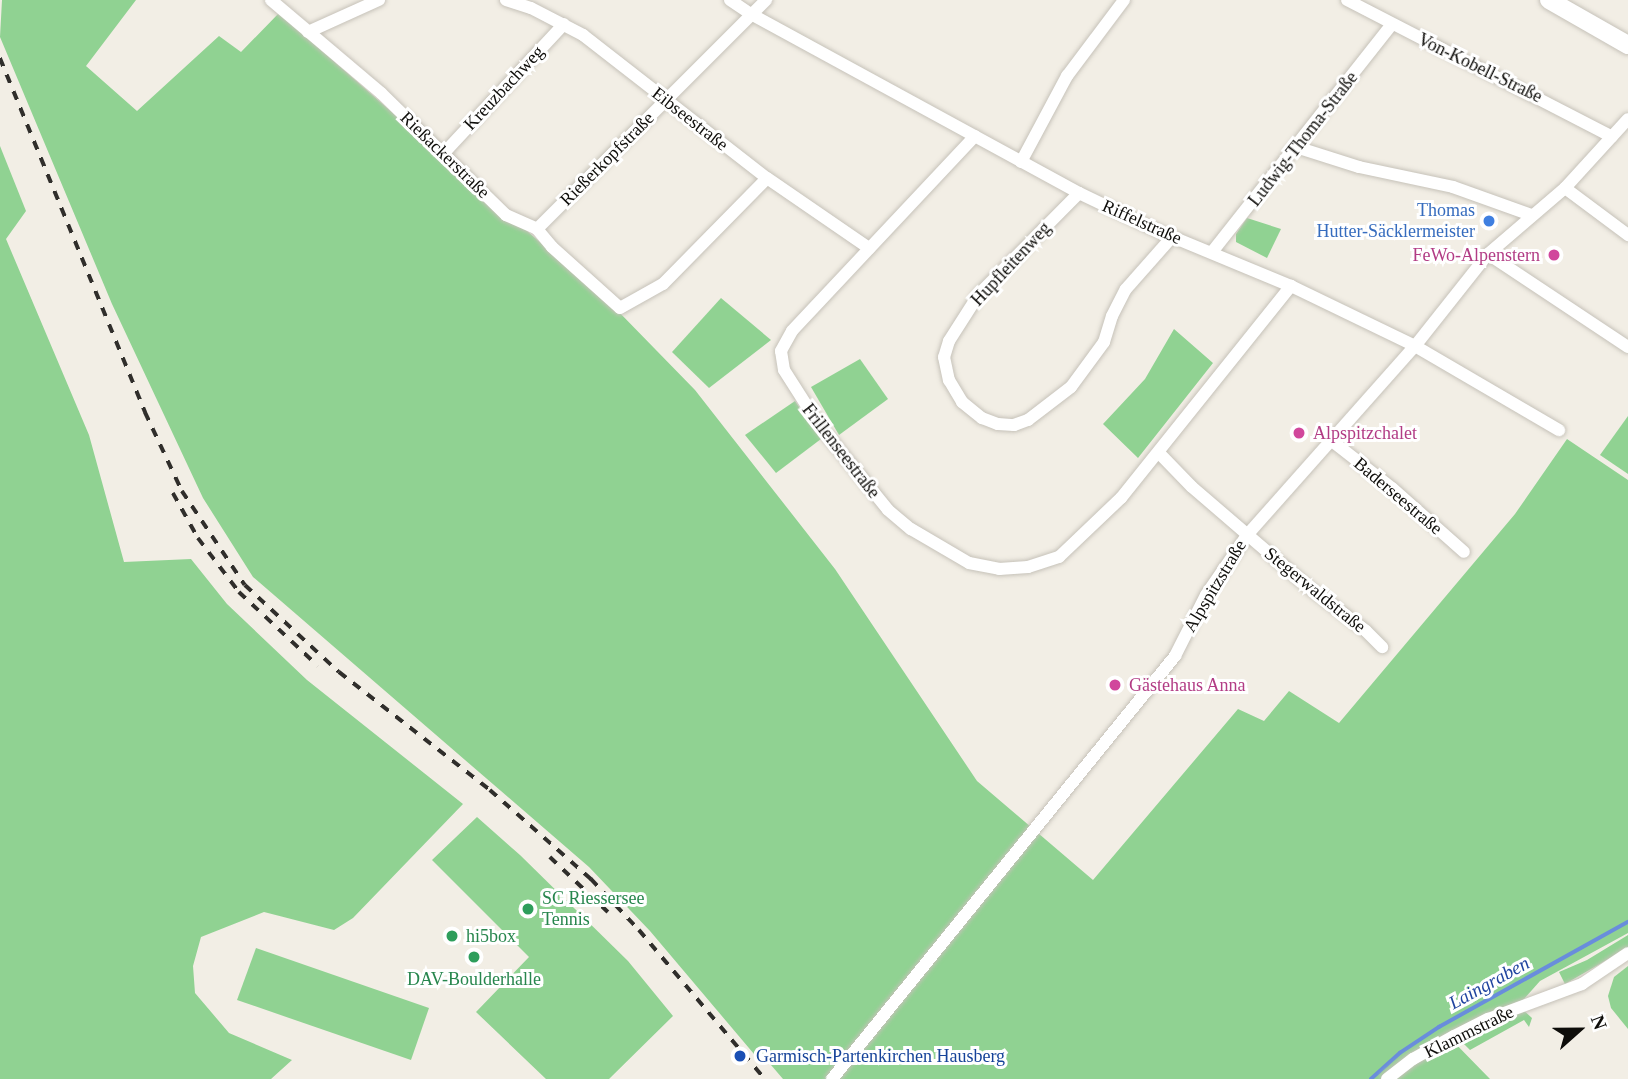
<!DOCTYPE html>
<html>
<head>
<meta charset="utf-8">
<style>
	body { margin:0 }
	#map { position:relative; width:1628px; height:1079px; overflow:hidden; background:#f2eee5; font-family:"Times New Roman",serif }
	div>[style] { position:absolute }
	.green>* { inset:0; background:#90d292 }
	.stream>* { height:3.5px; margin:-1.75px; padding:0 1.75px; transform-origin:1.75px; border-radius:1.75px; background:#698ddc }
	.roads { filter:drop-shadow(0 0 2px #c6c2b9) drop-shadow(0 0 2px #c6c2b9) }
	.minor>* { height:12px; margin:-6px; padding:0 6px; transform-origin:6px; border-radius:6px; background:#fff }
	.secondary>* { height:18px; margin:-9px; padding:0 9px; transform-origin:9px; border-radius:9px; background:#fff }
	.rail>* { height:3.5px; margin-top:-1.75px; transform-origin:0; background:repeating-linear-gradient(90deg,#302e2b 0 9px,transparent 0 18px) }
	.dots>* { width:19px; height:19px; translate:-50% -50%; box-sizing:border-box; border:4px solid #fff; border-radius:50% }
	span { translate:-50% -50%; white-space:nowrap; text-align:center; line-height:1.15; -webkit-text-stroke:6px #fff; paint-order:stroke }
	.street-label { font-size:18px; color:#0e0d0a }
	.shop-label { font-size:18px; color:#366cbe }
	.right { translate:-100% -50%; text-align:right }
	.hotel-label { font-size:18px; color:#b23c85 }
	.left { translate:0 -50%; text-align:left }
	.leisure-label { font-size:18px; color:#27864d }
	.transit-label { font-size:18px; color:#164399 }
	.water-label { font-size:19px; color:#20449f; font-style:italic }
	.north { position:absolute; left:1544px; top:995px; width:70px; height:70px; -webkit-text-stroke:5px #fff; paint-order:stroke; rotate:69deg; font-size:19px; font-weight:700; line-height:28px; text-align:center; color:#0e0d0a }
	.north::after { content:''; display:block; margin:auto; width:24px; height:32px; background:#0e0d0a; clip-path:polygon(50% 0,100% 100%,50% 72%,0 100%) }
</style>
</head>
<body>
<div id="map">
	<div class="green">
		<div style="clip-path:polygon(2px 0,136px 0,86px 66px,137px 111px,219px 36px,241px 52px,279px 13px,616px 309px,695px 390px,835px 569px,977px 781px,1093px 880px,1238px 709px,1264px 721px,1289px 691px,1339px 723px,1515px 514px,1567px 439px,1628px 480px,1628px 933px,1540px 981px,1523px 1000px,1447px 1035px,1490px 1079px,783px 1079px,759px 1051px,754px 1054px,650px 931px,589px 867px,253px 577px,203px 498px,112px 304px,0 37px)"></div>
		<div style="clip-path:polygon(0 146px,26px 211px,6px 239px,89px 435px,124px 562px,191px 559px,227px 604px,307px 680px,463px 804px,353px 918px,334px 930px,264px 912px,201px 937px,193px 966px,195px 993px,229px 1033px,292px 1060px,271px 1079px,0 1079px)"></div>
		<div style="clip-path:polygon(1247px 218px,1281px 229px,1267px 258px,1236px 242px,1236px 234px)"></div>
		<div style="clip-path:polygon(721px 298px,771px 340px,709px 388px,672px 352px)"></div>
		<div style="clip-path:polygon(1174px 329px,1213px 363px,1138px 458px,1103px 424px,1145px 379px)"></div>
		<div style="clip-path:polygon(860px 359px,888px 399px,839px 435px,811px 387px)"></div>
		<div style="clip-path:polygon(795px 401px,821px 439px,776px 473px,745px 435px)"></div>
		<div style="clip-path:polygon(1628px 416px,1628px 474px,1600px 455px)"></div>
		<div style="clip-path:polygon(477px 817px,520px 855px,628px 961px,673px 1016px,609px 1079px,546px 1079px,476px 1012px,529px 957px,432px 860px)"></div>
		<div style="clip-path:polygon(1628px 935px,1628px 947px,1624px 950px,1565px 984px,1559px 972px,1587px 960px)"></div>
		<div style="clip-path:polygon(256px 948px,429px 1008px,411px 1060px,237px 1000px)"></div>
		<div style="clip-path:polygon(1628px 966px,1628px 1029px,1611px 1008px,1608px 996px,1614px 977px)"></div>
		<div style="clip-path:polygon(1522px 1009px,1532px 1018px,1529px 1027px,1524px 1020px,1470px 1050px,1461px 1041px,1462px 1034px)"></div>
	</div>
	<div class="stream">
		<div style="left:1371px;top:1079px;width:39px;rotate:-42deg"></div>
		<div style="left:1400px;top:1053px;width:47px;rotate:-33.7deg"></div>
		<div style="left:1439px;top:1027px;width:216px;rotate:-29.1deg"></div>
	</div>
	<div class="roads">
		<div class="minor">
			<div style="left:271px;top:0;width:144px;rotate:40.2deg"></div>
			<div style="left:381px;top:93px;width:175px;rotate:44.3deg"></div>
			<div style="left:506px;top:215px;width:34px;rotate:24deg"></div>
			<div style="left:537px;top:229px;width:23px;rotate:50deg"></div>
			<div style="left:552px;top:247px;width:91px;rotate:41.9deg"></div>
			<div style="left:620px;top:308px;width:49px;rotate:-29.2deg"></div>
			<div style="left:663px;top:284px;width:148px;rotate:-45.5deg"></div>
			<div style="left:506px;top:0;width:26px;rotate:18deg"></div>
			<div style="left:531px;top:8px;width:59px;rotate:27.4deg"></div>
			<div style="left:583px;top:35px;width:233px;rotate:37.9deg"></div>
			<div style="left:767px;top:178px;width:124px;rotate:34.5deg"></div>
			<div style="left:730px;top:0;width:23px;rotate:34deg"></div>
			<div style="left:749px;top:13px;width:376px;rotate:28.6deg"></div>
			<div style="left:1079px;top:193px;width:88px;rotate:25.7deg"></div>
			<div style="left:1158px;top:231px;width:144px;rotate:22.5deg"></div>
			<div style="left:1291px;top:286px;width:138px;rotate:25.8deg"></div>
			<div style="left:1415px;top:346px;width:167px;rotate:30.3deg"></div>
			<div style="left:1347px;top:0;width:298px;rotate:27.3deg"></div>
			<div style="left:308px;top:32px;width:78px;rotate:-24.3deg"></div>
			<div style="left:975px;top:136px;width:267px;rotate:133.2deg"></div>
			<div style="left:792px;top:331px;width:23px;rotate:119deg"></div>
			<div style="left:781px;top:351px;width:19px;rotate:81deg"></div>
			<div style="left:784px;top:370px;width:65px;rotate:57.5deg"></div>
			<div style="left:819px;top:425px;width:109px;rotate:50.9deg"></div>
			<div style="left:888px;top:510px;width:30px;rotate:40deg"></div>
			<div style="left:911px;top:529px;width:67px;rotate:30.4deg"></div>
			<div style="left:969px;top:563px;width:31px;rotate:11deg"></div>
			<div style="left:999px;top:569px;width:29px;rotate:-4deg"></div>
			<div style="left:1028px;top:567px;width:33px;rotate:-18deg"></div>
			<div style="left:1059px;top:557px;width:86px;rotate:-43.6deg"></div>
			<div style="left:1121px;top:498px;width:272px;rotate:-51.3deg"></div>
			<div style="left:1296px;top:147px;width:66px;rotate:17.6deg"></div>
			<div style="left:1359px;top:167px;width:96px;rotate:12deg"></div>
			<div style="left:1453px;top:187px;width:83px;rotate:19.7deg"></div>
			<div style="left:444px;top:153px;width:176px;rotate:-47.1deg"></div>
			<div style="left:1021px;top:162px;width:98px;rotate:-61.9deg"></div>
			<div style="left:1067px;top:76px;width:95px;rotate:-53.1deg"></div>
			<div style="left:1565px;top:188px;width:79px;rotate:36.7deg"></div>
			<div style="left:1079px;top:193px;width:142px;rotate:134.7deg"></div>
			<div style="left:979px;top:294px;width:56px;rotate:122.6deg"></div>
			<div style="left:949px;top:341px;width:17px;rotate:107deg"></div>
			<div style="left:944px;top:357px;width:24px;rotate:78deg"></div>
			<div style="left:949px;top:380px;width:26px;rotate:59deg"></div>
			<div style="left:962px;top:402px;width:26px;rotate:39deg"></div>
			<div style="left:982px;top:418px;width:17px;rotate:21deg"></div>
			<div style="left:998px;top:424px;width:16px;rotate:4deg"></div>
			<div style="left:1014px;top:425px;width:15px;rotate:-20deg"></div>
			<div style="left:1028px;top:420px;width:54px;rotate:-37.5deg"></div>
			<div style="left:1071px;top:387px;width:56px;rotate:-53.7deg"></div>
			<div style="left:1104px;top:342px;width:27px;rotate:-73deg"></div>
			<div style="left:1112px;top:316px;width:30px;rotate:-63deg"></div>
			<div style="left:1126px;top:289px;width:69px;rotate:-48.5deg"></div>
			<div style="left:537px;top:229px;width:324px;rotate:-45deg"></div>
			<div style="left:1212px;top:252px;width:290px;rotate:-51.7deg"></div>
			<div style="left:1488px;top:254px;width:168px;rotate:33.6deg"></div>
			<div style="left:1332px;top:441px;width:76px;rotate:38.1deg"></div>
			<div style="left:1392px;top:488px;width:96px;rotate:41.6deg"></div>
			<div style="left:1159px;top:453px;width:47px;rotate:45.9deg"></div>
			<div style="left:1192px;top:487px;width:152px;rotate:40.7deg"></div>
			<div style="left:1307px;top:586px;width:74px;rotate:37.3deg"></div>
			<div style="left:1366px;top:631px;width:23px;rotate:45deg"></div>
			<div style="left:832px;top:1079px;width:545px;rotate:-50.96deg"></div>
			<div style="left:1175px;top:656px;width:68px;rotate:-63.1deg"></div>
			<div style="left:1206px;top:595px;width:74px;rotate:-55.5deg"></div>
			<div style="left:1248px;top:534px;width:251px;rotate:-48.4deg"></div>
			<div style="left:1415px;top:346px;width:117px;rotate:-51.6deg"></div>
			<div style="left:1488px;top:254px;width:101px;rotate:-40.6deg"></div>
			<div style="left:1565px;top:188px;width:93px;rotate:-47.6deg"></div>
			<div style="left:1387px;top:1079px;width:33px;rotate:-38deg"></div>
			<div style="left:1413px;top:1059px;width:47px;rotate:-29.3deg"></div>
			<div style="left:1454px;top:1036px;width:38px;rotate:-27deg"></div>
			<div style="left:1488px;top:1019px;width:100px;rotate:-20.4deg"></div>
			<div style="left:1582px;top:984px;width:55px;rotate:-34deg"></div>
		</div>
		<div class="secondary">
			<div style="left:1549px;top:0;width:91px;rotate:29.7deg"></div>
		</div>
	</div>
	<div class="rail">
		<div style="left:0;top:58px;width:383px;rotate:67.7deg"></div>
		<div style="left:145px;top:412px;width:87px;rotate:64.9deg"></div>
		<div style="left:182px;top:491px;width:113px;rotate:56.2deg"></div>
		<div style="left:245px;top:585px;width:128px;rotate:42.8deg"></div>
		<div style="left:339px;top:672px;width:192px;rotate:38deg"></div>
		<div style="left:490px;top:790px;width:135px;rotate:41.4deg"></div>
		<div style="left:591px;top:879px;width:70px;rotate:46.7deg"></div>
		<div style="left:639px;top:930px;width:195px;rotate:49.8deg"></div>
		<div style="left:173px;top:493px;width:51px;rotate:60.9deg"></div>
		<div style="left:198px;top:538px;width:68px;rotate:52.8deg"></div>
		<div style="left:239px;top:592px;width:108px;rotate:43.1deg"></div>
		<div style="left:550px;top:857px;width:80px;rotate:43.5deg"></div>
	</div>
	<div class="dots">
		<div style="left:1489px;top:221px;background:#3f7fe0"></div>
		<div style="left:1554px;top:255px;background:#d1479c"></div>
		<div style="left:1299px;top:433px;background:#d1479c"></div>
		<div style="left:1115px;top:685px;background:#d1479c"></div>
		<div style="left:528px;top:909px;background:#2e9e5b"></div>
		<div style="left:452px;top:936px;background:#2e9e5b"></div>
		<div style="left:474px;top:957px;background:#2e9e5b"></div>
		<div style="left:740px;top:1056px;background:#1a4fb4"></div>
	</div>
	<div class="street-label">
		<span style="left:1480px;top:68px;rotate:26deg">Von-Kobell-Straße</span>
		<span style="left:504px;top:88px;rotate:-47deg">Kreuzbachweg</span>
		<span style="left:690px;top:119px;rotate:38deg">Eibseestraße</span>
		<span style="left:1303px;top:139px;rotate:-52deg">Ludwig-Thoma-Straße</span>
		<span style="left:445px;top:155px;rotate:44deg">Rießackerstraße</span>
		<span style="left:607px;top:159px;rotate:-45deg">Rießerkopfstraße</span>
		<span style="left:1142px;top:222px;rotate:24deg">Riffelstraße</span>
		<span style="left:1011px;top:264px;rotate:-47deg">Hupfleitenweg</span>
		<span style="left:841px;top:451px;rotate:52deg">Frillenseestraße</span>
		<span style="left:1398px;top:496px;rotate:40deg">Baderseestraße</span>
		<span style="left:1215px;top:586px;rotate:-59deg">Alpspitzstraße</span>
		<span style="left:1315px;top:590px;rotate:39deg">Stegerwaldstraße</span>
		<span style="left:1469px;top:1032px;rotate:-26deg">Klammstraße</span>
	</div>
	<div class="shop-label">
		<span class="right" style="left:1475px;top:221px">Thomas<br>Hutter-Säcklermeister</span>
	</div>
	<div class="hotel-label">
		<span class="right" style="left:1540px;top:255px">FeWo-Alpenstern</span>
		<span class="left" style="left:1313px;top:433px">Alpspitzchalet</span>
		<span class="left" style="left:1129px;top:685px">Gästehaus Anna</span>
	</div>
	<div class="leisure-label">
		<span class="left" style="left:542px;top:909px">SC Riessersee<br>Tennis</span>
		<span class="left" style="left:466px;top:936px">hi5box</span>
		<span style="left:474px;top:979px">DAV-Boulderhalle</span>
	</div>
	<div class="transit-label">
		<span class="left" style="left:756px;top:1056px">Garmisch-Partenkirchen Hausberg</span>
	</div>
	<div class="water-label">
		<span style="left:1489px;top:983px;rotate:-29deg">Laingraben</span>
	</div>
	<div class="north">N</div>
</div>
</body>
</html>
